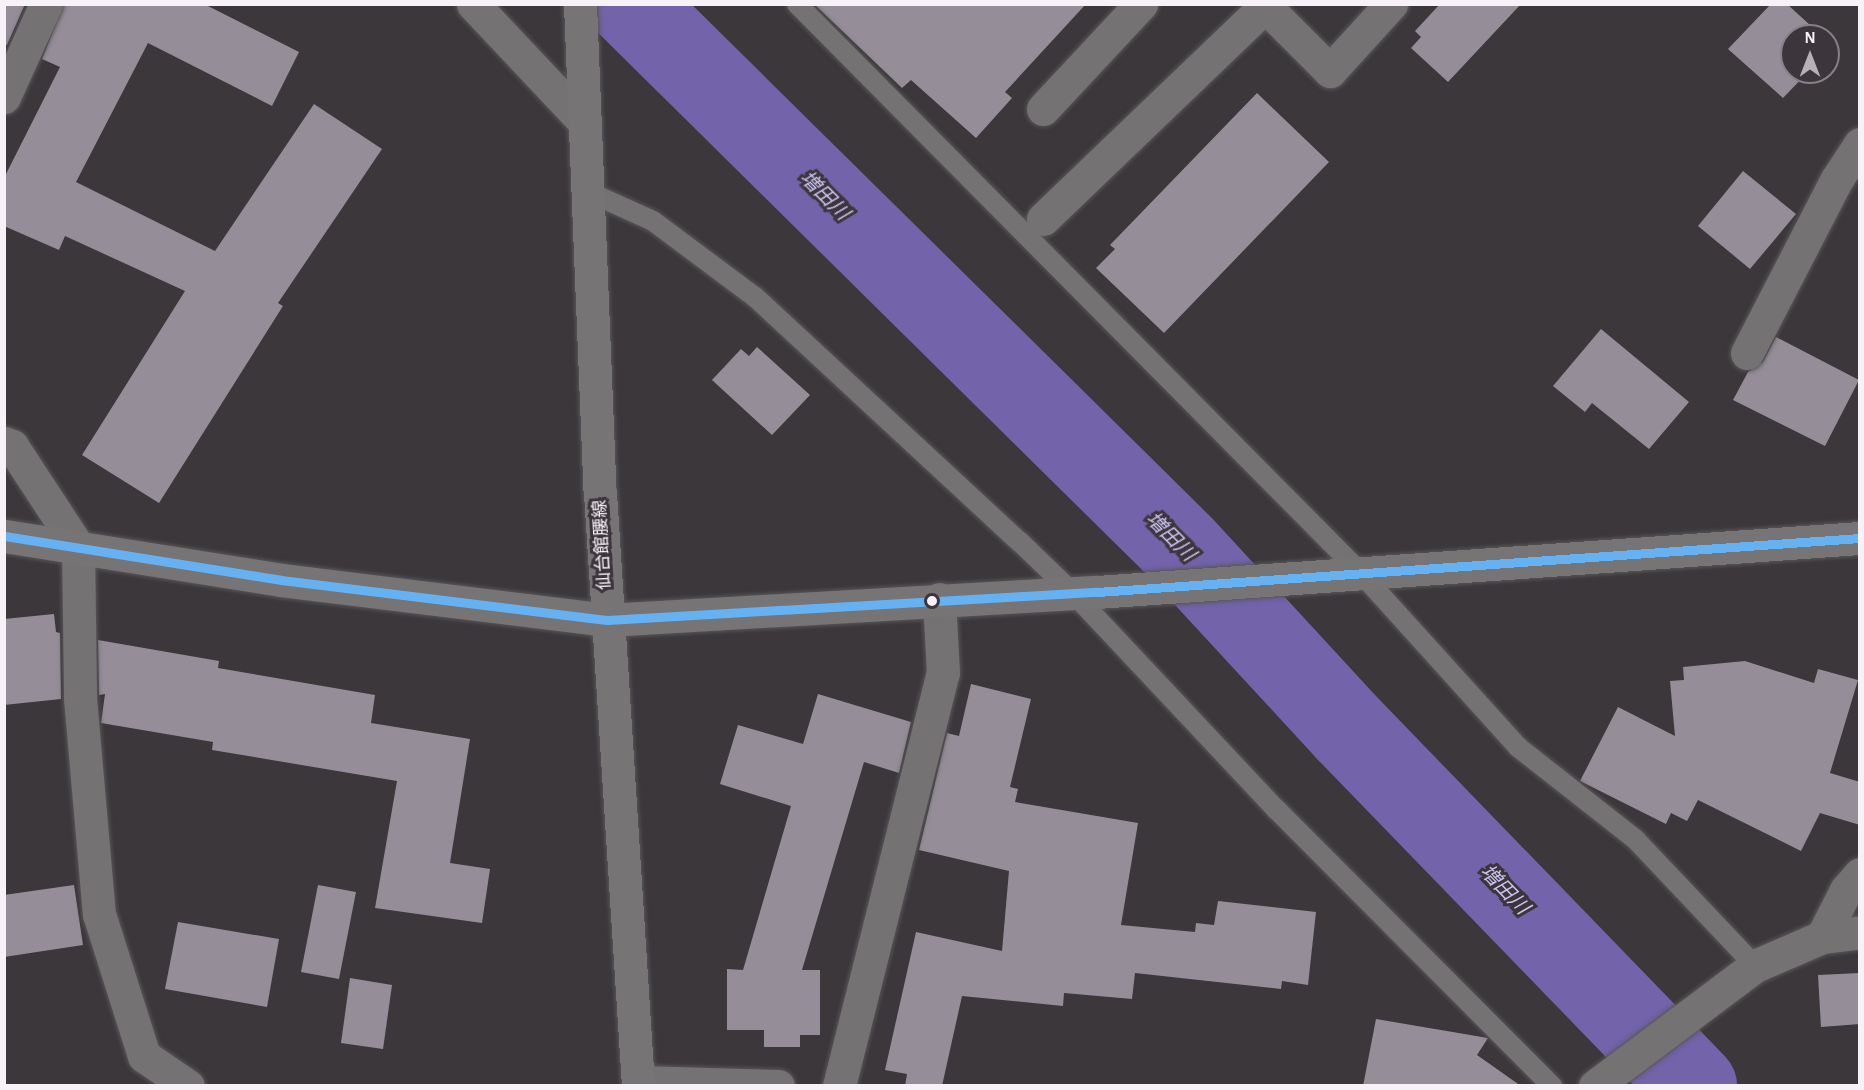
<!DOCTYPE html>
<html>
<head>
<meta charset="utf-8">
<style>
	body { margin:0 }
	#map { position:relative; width:1864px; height:1090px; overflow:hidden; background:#3b373b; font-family:"Alegreya Sans","Noto Sans JP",sans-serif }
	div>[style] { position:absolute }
	.river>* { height:86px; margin:-43px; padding:0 43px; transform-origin:43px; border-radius:43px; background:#7263aa }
	.building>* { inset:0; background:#958e99 }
	.roads { filter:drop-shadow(0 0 2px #585658) drop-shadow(0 0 2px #585658) }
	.lane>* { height:20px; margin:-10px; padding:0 10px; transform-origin:10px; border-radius:10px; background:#747273 }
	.street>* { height:33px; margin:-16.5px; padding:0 16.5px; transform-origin:16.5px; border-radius:16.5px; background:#747273 }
	.secondary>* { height:33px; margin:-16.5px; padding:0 16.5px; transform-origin:16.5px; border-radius:16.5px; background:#777476 }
	.bus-1>* { height:9px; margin:-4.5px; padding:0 4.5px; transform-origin:4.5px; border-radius:4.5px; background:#66b1f2 }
	.dots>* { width:16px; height:16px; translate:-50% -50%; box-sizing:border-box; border:3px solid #3d353c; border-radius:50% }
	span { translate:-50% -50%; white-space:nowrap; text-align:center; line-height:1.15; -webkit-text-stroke:6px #3d353c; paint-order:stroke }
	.street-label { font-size:18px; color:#f7f2f7 }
	.water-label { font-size:20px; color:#cac4ef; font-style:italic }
	.frame { position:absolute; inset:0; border:6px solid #f7f2f7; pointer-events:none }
	.north { position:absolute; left:1780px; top:24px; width:60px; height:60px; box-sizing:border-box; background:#3d353c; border:2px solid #878187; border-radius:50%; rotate:0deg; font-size:16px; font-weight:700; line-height:24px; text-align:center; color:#f7f2f7 }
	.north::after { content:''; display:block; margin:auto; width:21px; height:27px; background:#b5b1b5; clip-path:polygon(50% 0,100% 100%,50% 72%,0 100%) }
</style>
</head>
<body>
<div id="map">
	<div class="river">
		<div style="left:630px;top:4px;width:774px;rotate:44.63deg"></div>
		<div style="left:1181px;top:548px;width:245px;rotate:47.3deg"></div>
		<div style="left:1347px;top:728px;width:499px;rotate:45.9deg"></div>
	</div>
	<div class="building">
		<div style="clip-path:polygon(4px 4px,25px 4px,7px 45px,4px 44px)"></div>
		<div style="clip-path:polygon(64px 4px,204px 4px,299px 52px,272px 106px,148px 43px,76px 182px,215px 251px,314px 104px,382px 149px,278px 303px,283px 306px,159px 503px,82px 455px,185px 291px,65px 236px,59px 250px,4px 226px,4px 178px,60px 67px,42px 59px)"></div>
		<div style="clip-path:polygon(814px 4px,1086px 4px,1005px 92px,1012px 98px,976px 138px,911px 80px,902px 88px)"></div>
		<div style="clip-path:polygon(1440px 4px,1521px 4px,1448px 82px,1411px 48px,1421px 37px,1415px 31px)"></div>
		<div style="clip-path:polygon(1770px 5px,1788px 5px,1822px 36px,1792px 36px,1792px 72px,1808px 72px,1783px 98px,1728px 49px)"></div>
		<div style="clip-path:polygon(1257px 93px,1329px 162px,1164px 333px,1096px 268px,1115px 249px,1110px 245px)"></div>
		<div style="clip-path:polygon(1743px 171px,1796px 214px,1750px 269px,1698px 226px)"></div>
		<div style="clip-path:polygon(1601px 329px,1689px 402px,1649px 449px,1592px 403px,1585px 412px,1553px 386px)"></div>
		<div style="clip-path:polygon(1776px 337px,1859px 380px,1825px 446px,1733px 400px,1748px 372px,1763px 362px)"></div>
		<div style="clip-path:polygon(757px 347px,810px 395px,772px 435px,712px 380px,741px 349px,749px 356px)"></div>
		<div style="clip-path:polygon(54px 614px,56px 632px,60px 633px,61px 699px,4px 705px,4px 619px)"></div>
		<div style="clip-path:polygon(98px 640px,219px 661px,218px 668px,375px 695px,371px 723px,470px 739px,450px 863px,490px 869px,482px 923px,375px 908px,397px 781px,212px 750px,213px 742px,101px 723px,105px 694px,99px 695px)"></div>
		<div style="clip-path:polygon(1745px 661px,1814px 683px,1818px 669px,1858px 680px,1830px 773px,1860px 782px,1860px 825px,1820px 813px,1801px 851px,1698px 800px,1687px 821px,1671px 813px,1666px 824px,1580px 781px,1618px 707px,1675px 736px,1670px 681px,1684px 680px,1683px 667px)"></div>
		<div style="clip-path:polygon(971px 684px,1031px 699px,1010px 787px,1018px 789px,1015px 802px,1138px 823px,1121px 925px,1195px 932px,1196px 923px,1214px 925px,1218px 901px,1316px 912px,1308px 985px,1282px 981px,1281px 989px,1135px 973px,1132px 999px,1064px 993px,1063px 1006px,962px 996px,942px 1086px,905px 1086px,907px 1074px,885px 1070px,916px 932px,1002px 951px,1009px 871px,919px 850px,947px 733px,959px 736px)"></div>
		<div style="clip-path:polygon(818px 694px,911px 722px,899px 773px,864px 762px,802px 970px,820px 970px,820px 1035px,800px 1035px,800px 1047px,764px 1047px,764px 1030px,727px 1030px,727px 969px,743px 970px,791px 806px,720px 784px,738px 725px,803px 744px)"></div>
		<div style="clip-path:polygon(74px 885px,83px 945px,4px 957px,4px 895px)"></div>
		<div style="clip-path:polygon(318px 885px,356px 892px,339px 979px,301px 972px)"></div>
		<div style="clip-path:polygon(178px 922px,279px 939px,267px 1007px,165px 989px)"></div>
		<div style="clip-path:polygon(1860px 973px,1860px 1024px,1821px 1027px,1818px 975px)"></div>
		<div style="clip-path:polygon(350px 978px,392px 985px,383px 1049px,341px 1043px)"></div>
		<div style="clip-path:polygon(1376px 1019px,1488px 1038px,1477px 1055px,1521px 1086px,1363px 1086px)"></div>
	</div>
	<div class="roads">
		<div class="lane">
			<div style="left:797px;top:4px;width:798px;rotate:45.25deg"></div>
			<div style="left:1359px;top:571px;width:237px;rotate:47.9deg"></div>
			<div style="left:1518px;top:747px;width:150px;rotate:38.2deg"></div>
			<div style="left:1636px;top:840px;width:173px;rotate:46.6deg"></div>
			<div style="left:589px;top:192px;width:70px;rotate:24.4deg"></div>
			<div style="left:653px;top:221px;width:127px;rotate:36.7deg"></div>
			<div style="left:755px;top:297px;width:361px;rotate:42.8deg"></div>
			<div style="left:1020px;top:542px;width:72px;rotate:43.9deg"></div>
			<div style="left:1072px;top:592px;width:299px;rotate:46.8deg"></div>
			<div style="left:1277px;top:810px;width:390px;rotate:45.1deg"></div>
		</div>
		<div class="street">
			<div style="left:473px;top:4px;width:163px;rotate:46.7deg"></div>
			<div style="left:4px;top:97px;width:102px;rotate:-65.7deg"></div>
			<div style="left:1043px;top:109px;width:144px;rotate:-47deg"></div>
			<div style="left:1043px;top:219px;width:308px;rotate:-43.8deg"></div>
			<div style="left:1265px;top:6px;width:92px;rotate:45deg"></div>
			<div style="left:1330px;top:71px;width:91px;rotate:-47.7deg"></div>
			<div style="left:1747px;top:353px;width:196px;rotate:-62.7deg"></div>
			<div style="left:1837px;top:179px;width:42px;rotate:-56.7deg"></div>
			<div style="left:4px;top:443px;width:9px;rotate:21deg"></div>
			<div style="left:12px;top:446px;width:121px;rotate:56.8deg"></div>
			<div style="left:78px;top:547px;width:151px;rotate:89.2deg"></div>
			<div style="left:80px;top:698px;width:217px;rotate:85deg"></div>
			<div style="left:99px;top:914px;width:149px;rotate:72.4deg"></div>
			<div style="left:144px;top:1056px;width:53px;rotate:34.3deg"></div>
			<div style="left:1822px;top:937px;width:53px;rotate:-62.9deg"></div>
			<div style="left:1846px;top:890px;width:21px;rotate:-49deg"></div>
			<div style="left:638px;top:1082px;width:140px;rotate:1.6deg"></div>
			<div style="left:839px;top:1086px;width:426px;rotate:-75.9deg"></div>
			<div style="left:943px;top:673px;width:74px;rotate:-93.1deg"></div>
			<div style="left:1595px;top:1086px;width:200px;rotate:-36.9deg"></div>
			<div style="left:1755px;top:966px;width:73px;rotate:-23.4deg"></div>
			<div style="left:1822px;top:937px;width:38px;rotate:-7deg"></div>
		</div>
		<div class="secondary">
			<div style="left:580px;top:4px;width:489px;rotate:87.7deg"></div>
			<div style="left:600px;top:493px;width:594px;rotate:86.33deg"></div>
			<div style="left:4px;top:536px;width:280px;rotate:9deg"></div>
			<div style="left:281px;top:580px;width:328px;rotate:7deg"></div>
			<div style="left:607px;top:620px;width:491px;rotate:-3.3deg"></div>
			<div style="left:1097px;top:592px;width:765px;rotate:-4.05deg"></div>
		</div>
	</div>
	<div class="bus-1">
		<div style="left:4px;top:536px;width:280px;rotate:9deg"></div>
		<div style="left:281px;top:580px;width:328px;rotate:7deg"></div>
		<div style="left:607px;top:620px;width:491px;rotate:-3.3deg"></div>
		<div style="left:1097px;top:592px;width:765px;rotate:-4.05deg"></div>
	</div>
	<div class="dots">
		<div style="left:932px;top:601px;background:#f7f2f7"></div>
	</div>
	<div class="street-label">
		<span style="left:603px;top:545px;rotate:-93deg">仙台館腰線</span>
	</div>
	<div class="water-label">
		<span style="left:824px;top:196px;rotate:45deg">増田川</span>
		<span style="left:1170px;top:537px;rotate:45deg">増田川</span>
		<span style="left:1504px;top:890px;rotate:46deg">増田川</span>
	</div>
	<div class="frame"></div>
	<div class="north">N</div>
</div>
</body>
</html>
